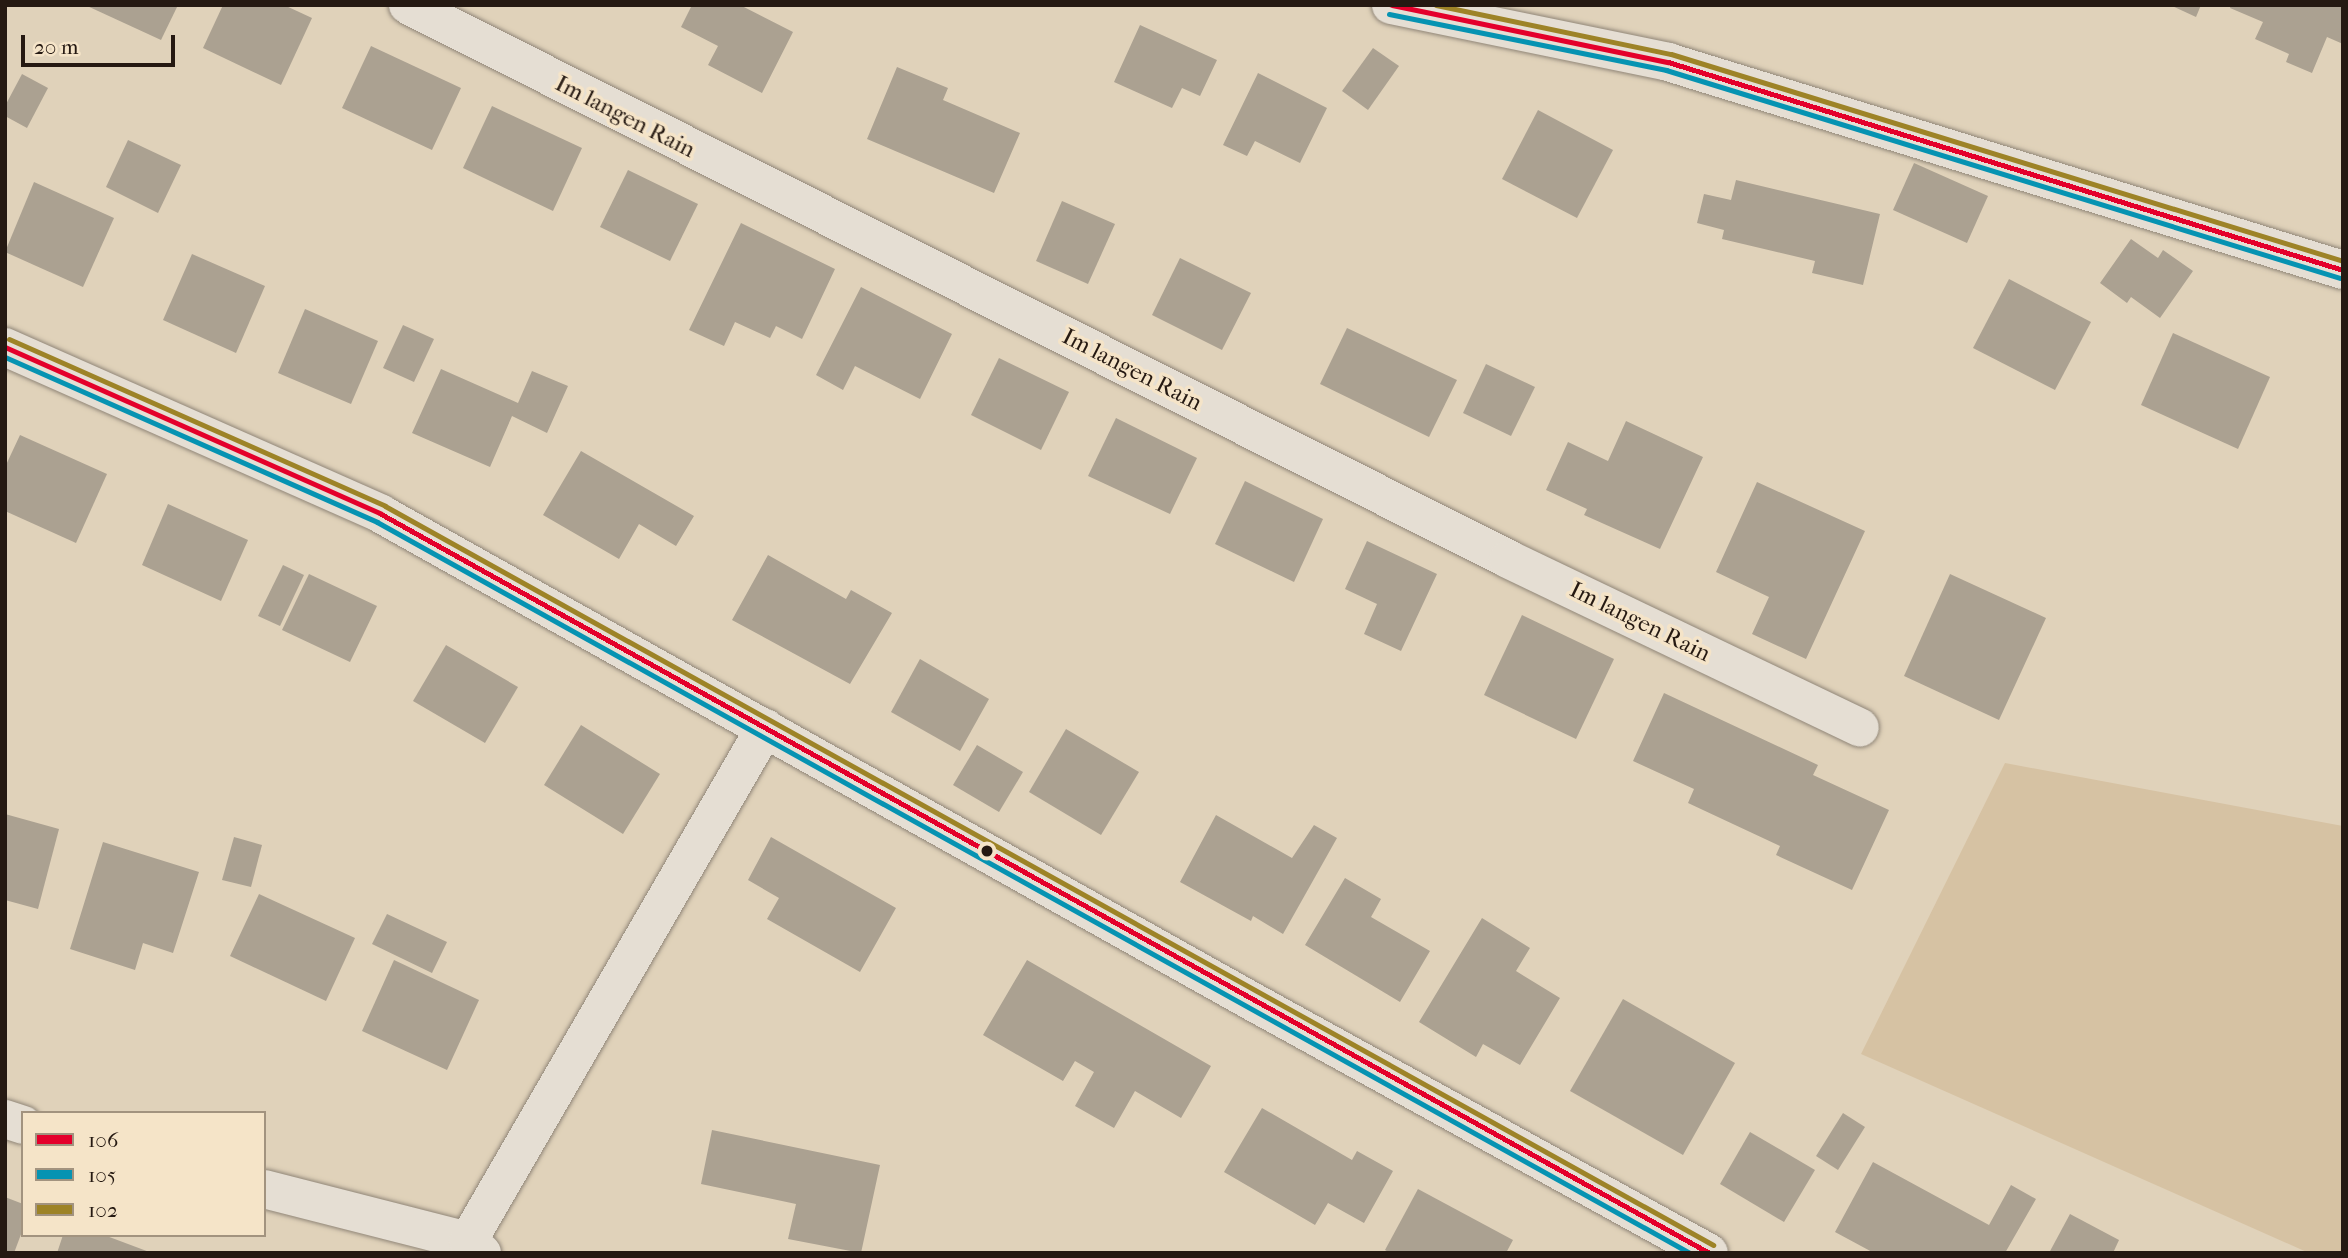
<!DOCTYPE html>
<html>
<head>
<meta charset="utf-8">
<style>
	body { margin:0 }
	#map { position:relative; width:2348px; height:1258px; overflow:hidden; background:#e0d2ba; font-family:"IM FELL French Canon",serif }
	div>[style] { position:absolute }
	.green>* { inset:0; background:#d6c2a3 }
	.building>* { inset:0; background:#aba191 }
	.roads { filter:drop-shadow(0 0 2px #908678) drop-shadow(0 0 2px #908678) }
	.street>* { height:38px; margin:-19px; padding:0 19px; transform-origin:19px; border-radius:19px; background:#e5ded3 }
	.bus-1>* { height:5px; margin:-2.5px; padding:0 2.5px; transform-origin:2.5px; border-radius:2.5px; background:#e4002b }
	.bus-2>* { height:5px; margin:-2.5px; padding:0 2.5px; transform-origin:2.5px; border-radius:2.5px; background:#0693b2 }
	.bus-3>* { height:5px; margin:-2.5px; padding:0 2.5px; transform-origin:2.5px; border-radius:2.5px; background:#9d8327 }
	.dots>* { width:19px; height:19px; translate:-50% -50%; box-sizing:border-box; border:4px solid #f5e4c8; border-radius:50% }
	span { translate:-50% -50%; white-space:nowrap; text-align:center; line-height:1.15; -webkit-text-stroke:7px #f5e4c8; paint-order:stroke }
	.street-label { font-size:23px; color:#251912 }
	.frame { position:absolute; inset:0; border:7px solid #251912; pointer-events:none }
	.legend { position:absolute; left:21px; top:1111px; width:245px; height:126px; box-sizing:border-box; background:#f5e4c8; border:2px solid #a2937f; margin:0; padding:9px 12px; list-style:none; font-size:21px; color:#251912 }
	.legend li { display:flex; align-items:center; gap:14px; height:35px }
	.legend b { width:35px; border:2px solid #a2937f }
	.scale { position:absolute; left:21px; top:35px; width:154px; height:32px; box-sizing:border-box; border:4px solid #251912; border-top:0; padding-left:9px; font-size:21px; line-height:24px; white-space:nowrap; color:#251912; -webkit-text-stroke:5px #f5e4c8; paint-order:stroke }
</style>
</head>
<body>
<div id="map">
	<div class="green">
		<div style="clip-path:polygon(2005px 763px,2343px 826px,2343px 1253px,2309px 1253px,1861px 1054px)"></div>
	</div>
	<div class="building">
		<div style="clip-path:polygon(85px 5px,178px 5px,161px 40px)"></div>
		<div style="clip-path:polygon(223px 5px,284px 5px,312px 18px,281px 85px,203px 48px)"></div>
		<div style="clip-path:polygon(692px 5px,740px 5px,793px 32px,762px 93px,708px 65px,718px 46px,681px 27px)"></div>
		<div style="clip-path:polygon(2170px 5px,2201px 5px,2196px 17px)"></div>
		<div style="clip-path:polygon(2231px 5px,2343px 5px,2343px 44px,2327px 37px,2312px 73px,2286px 62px,2289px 54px,2255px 39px,2263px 22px,2230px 8px)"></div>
		<div style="clip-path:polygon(1140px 25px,1217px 60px,1200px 96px,1182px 88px,1172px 108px,1114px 82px)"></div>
		<div style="clip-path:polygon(371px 46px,461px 88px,432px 150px,342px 108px)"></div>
		<div style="clip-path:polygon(1373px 48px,1399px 66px,1368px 110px,1342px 91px)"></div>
		<div style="clip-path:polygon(897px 67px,948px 88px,943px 100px,1020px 133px,994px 193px,867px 139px)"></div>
		<div style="clip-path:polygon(1258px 73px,1327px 108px,1300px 163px,1255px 141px,1247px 156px,1223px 145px)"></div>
		<div style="clip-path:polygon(22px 74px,48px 88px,27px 128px,5px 116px,5px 106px)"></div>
		<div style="clip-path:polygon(492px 106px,582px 148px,553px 211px,463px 168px)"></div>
		<div style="clip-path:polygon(1538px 110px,1613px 150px,1577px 218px,1502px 179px)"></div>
		<div style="clip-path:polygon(128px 140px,181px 165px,158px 213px,106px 187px)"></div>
		<div style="clip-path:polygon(1914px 163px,1988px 196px,1967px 243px,1893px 210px)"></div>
		<div style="clip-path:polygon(628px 170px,698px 204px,670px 261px,600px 227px)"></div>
		<div style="clip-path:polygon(1736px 180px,1880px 214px,1863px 285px,1812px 273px,1815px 261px,1722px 239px,1724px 230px,1697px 223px,1704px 194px,1731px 200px)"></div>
		<div style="clip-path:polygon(34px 182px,114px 218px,83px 287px,5px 252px)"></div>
		<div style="clip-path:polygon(1062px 201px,1115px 224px,1088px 284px,1036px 261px)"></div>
		<div style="clip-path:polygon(741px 223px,835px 269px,802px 339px,776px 326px,770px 338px,735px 322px,724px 346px,689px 330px)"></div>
		<div style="clip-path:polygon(2131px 239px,2158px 258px,2163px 250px,2193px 271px,2160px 318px,2131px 297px,2127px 303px,2100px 283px)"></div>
		<div style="clip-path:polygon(192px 254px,265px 286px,236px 353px,163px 320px)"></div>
		<div style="clip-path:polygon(1180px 258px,1251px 293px,1222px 350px,1152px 315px)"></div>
		<div style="clip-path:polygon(2009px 279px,2091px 322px,2055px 390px,1973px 348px)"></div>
		<div style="clip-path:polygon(861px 287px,952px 334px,920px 399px,855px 366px,843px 390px,816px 375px)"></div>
		<div style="clip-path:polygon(305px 309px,378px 341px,351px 404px,278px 373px)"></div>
		<div style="clip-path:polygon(403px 325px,434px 339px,414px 382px,383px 368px)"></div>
		<div style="clip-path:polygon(1347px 328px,1457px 380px,1429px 437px,1320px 384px)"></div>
		<div style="clip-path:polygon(2173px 333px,2270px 377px,2238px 449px,2141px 405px)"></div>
		<div style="clip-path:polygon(999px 358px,1069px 392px,1041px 450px,971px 415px)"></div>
		<div style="clip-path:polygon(1486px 364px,1535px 387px,1511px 436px,1463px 413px)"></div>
		<div style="clip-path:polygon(441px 369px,518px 403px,532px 371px,568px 386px,547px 433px,512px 416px,490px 467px,412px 433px)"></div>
		<div style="clip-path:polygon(1116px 418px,1197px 458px,1170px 514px,1088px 476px)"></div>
		<div style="clip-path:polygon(1626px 421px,1703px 457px,1660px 549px,1584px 515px,1587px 509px,1546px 490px,1568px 442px,1608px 461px)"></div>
		<div style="clip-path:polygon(20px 435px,107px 474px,76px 543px,5px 511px,5px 467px)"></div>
		<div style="clip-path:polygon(581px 451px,694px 516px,676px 546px,639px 524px,619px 559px,543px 515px)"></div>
		<div style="clip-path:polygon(1245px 481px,1323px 519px,1294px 582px,1215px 544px)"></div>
		<div style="clip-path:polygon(1757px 482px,1865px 531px,1806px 659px,1752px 634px,1769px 597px,1716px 572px)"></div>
		<div style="clip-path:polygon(168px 504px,248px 540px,221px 601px,142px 565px)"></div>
		<div style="clip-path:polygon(1367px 541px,1437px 574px,1401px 651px,1364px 634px,1377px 604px,1345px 589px)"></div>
		<div style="clip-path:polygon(768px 555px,846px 599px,851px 590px,892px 613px,850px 684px,732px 620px)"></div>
		<div style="clip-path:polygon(283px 565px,304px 575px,280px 626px,258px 616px)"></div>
		<div style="clip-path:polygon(309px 574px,377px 606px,350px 662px,282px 630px)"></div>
		<div style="clip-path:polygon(1950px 574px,2046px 618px,1999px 720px,1904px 676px)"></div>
		<div style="clip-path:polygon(1522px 615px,1614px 659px,1576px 739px,1484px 695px)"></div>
		<div style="clip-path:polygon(446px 645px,518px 687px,485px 743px,413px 701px)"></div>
		<div style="clip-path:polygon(920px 659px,989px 699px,960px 751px,891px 712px)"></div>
		<div style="clip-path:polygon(1664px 693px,1818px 765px,1813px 775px,1889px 810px,1852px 890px,1776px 855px,1780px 846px,1688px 803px,1694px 789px,1633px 761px)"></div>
		<div style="clip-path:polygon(581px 725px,660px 774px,623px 834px,544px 785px)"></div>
		<div style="clip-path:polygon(1066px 729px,1139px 772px,1101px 835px,1029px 792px)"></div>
		<div style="clip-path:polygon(977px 745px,1023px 772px,999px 812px,953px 785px)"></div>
		<div style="clip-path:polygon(5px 814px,59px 829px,38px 909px,5px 900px)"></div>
		<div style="clip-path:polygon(1216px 815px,1292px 858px,1314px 825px,1337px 838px,1283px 934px,1253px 916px,1251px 921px,1180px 882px)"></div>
		<div style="clip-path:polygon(234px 837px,262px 845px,251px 887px,222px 880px)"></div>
		<div style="clip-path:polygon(771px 837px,896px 908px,860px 972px,767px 919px,779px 898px,748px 880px)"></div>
		<div style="clip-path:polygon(103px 842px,199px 872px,173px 953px,143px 943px,135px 970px,70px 949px)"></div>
		<div style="clip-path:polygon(1345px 878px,1381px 899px,1371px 917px,1430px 951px,1400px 1002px,1305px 945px)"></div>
		<div style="clip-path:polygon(259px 894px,355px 938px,326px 1001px,230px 956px)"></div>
		<div style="clip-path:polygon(387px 914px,447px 942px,432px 973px,372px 944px)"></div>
		<div style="clip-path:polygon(1482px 918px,1530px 948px,1516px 971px,1560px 998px,1520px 1065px,1483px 1044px,1476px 1057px,1419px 1022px)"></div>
		<div style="clip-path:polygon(394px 960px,479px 1000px,447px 1070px,362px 1031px)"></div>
		<div style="clip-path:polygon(1027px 960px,1211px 1066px,1181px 1118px,1135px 1091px,1114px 1128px,1075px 1106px,1094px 1072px,1075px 1061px,1063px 1081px,983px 1035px)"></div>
		<div style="clip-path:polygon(1623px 999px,1735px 1063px,1683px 1155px,1570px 1091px)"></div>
		<div style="clip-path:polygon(1262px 1108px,1352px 1160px,1357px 1151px,1393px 1171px,1364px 1223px,1328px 1203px,1315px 1225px,1224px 1172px)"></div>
		<div style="clip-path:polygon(1843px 1113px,1865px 1127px,1838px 1170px,1816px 1156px)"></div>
		<div style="clip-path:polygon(712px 1130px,880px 1165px,861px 1253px,788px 1239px,796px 1204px,701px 1184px)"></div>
		<div style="clip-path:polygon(1750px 1132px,1815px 1170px,1784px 1222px,1720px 1184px)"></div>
		<div style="clip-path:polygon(1873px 1162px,1989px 1225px,2011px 1185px,2036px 1199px,2005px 1253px,1874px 1253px,1835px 1232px)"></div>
		<div style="clip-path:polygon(1418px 1189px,1513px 1240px,1506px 1253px,1390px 1253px,1385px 1250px)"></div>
		<div style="clip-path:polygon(5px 1197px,23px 1204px,23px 1229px,14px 1253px,5px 1253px)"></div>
		<div style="clip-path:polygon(2070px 1214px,2119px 1240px,2113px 1253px,2049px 1253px)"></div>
		<div style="clip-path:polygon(63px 1235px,104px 1235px,152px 1253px,57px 1253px)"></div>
	</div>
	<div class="roads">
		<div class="street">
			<div style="left:408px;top:5px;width:1232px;rotate:26.73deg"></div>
			<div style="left:1508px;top:559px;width:390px;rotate:25.6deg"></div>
			<div style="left:1391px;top:5px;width:283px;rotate:11.6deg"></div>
			<div style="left:1668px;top:62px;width:706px;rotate:17.13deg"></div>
			<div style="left:5px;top:347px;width:411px;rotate:23.9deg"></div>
			<div style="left:381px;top:514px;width:1001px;rotate:29.23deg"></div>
			<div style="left:1255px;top:1003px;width:518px;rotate:28.84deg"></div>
			<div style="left:5px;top:1119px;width:19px;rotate:18deg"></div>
			<div style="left:264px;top:1189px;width:211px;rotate:14.3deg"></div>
			<div style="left:482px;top:1253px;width:18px;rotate:-139deg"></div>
			<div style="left:468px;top:1241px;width:593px;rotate:-59.93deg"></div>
		</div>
	</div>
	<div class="bus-1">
		<div style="left:1392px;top:5px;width:282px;rotate:11.7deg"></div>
		<div style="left:1668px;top:62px;width:706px;rotate:17.13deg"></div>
		<div style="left:5px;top:347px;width:411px;rotate:23.9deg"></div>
		<div style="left:381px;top:514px;width:1520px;rotate:29.09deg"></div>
	</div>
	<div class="bus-2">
		<div style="left:1389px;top:14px;width:283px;rotate:11.4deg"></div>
		<div style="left:1666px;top:70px;width:705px;rotate:17.15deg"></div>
		<div style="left:5px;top:357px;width:407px;rotate:23.9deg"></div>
		<div style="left:377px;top:522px;width:1503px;rotate:29.11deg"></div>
	</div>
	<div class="bus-3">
		<div style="left:1436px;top:5px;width:240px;rotate:11.8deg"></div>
		<div style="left:1671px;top:54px;width:703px;rotate:17.12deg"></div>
		<div style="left:9px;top:339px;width:411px;rotate:23.9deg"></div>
		<div style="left:385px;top:506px;width:1520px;rotate:29.09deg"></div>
	</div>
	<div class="dots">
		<div style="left:987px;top:851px;background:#251912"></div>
	</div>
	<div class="street-label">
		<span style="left:625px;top:117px;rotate:27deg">Im langen Rain</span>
		<span style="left:1132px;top:370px;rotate:27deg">Im langen Rain</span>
		<span style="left:1640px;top:622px;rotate:26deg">Im langen Rain</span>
	</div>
	<div class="frame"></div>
	<ul class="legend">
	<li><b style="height:9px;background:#e4002b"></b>106</li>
	<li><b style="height:9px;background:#0693b2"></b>105</li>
	<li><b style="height:9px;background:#9d8327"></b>102</li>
	</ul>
	<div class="scale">20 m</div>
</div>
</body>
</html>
